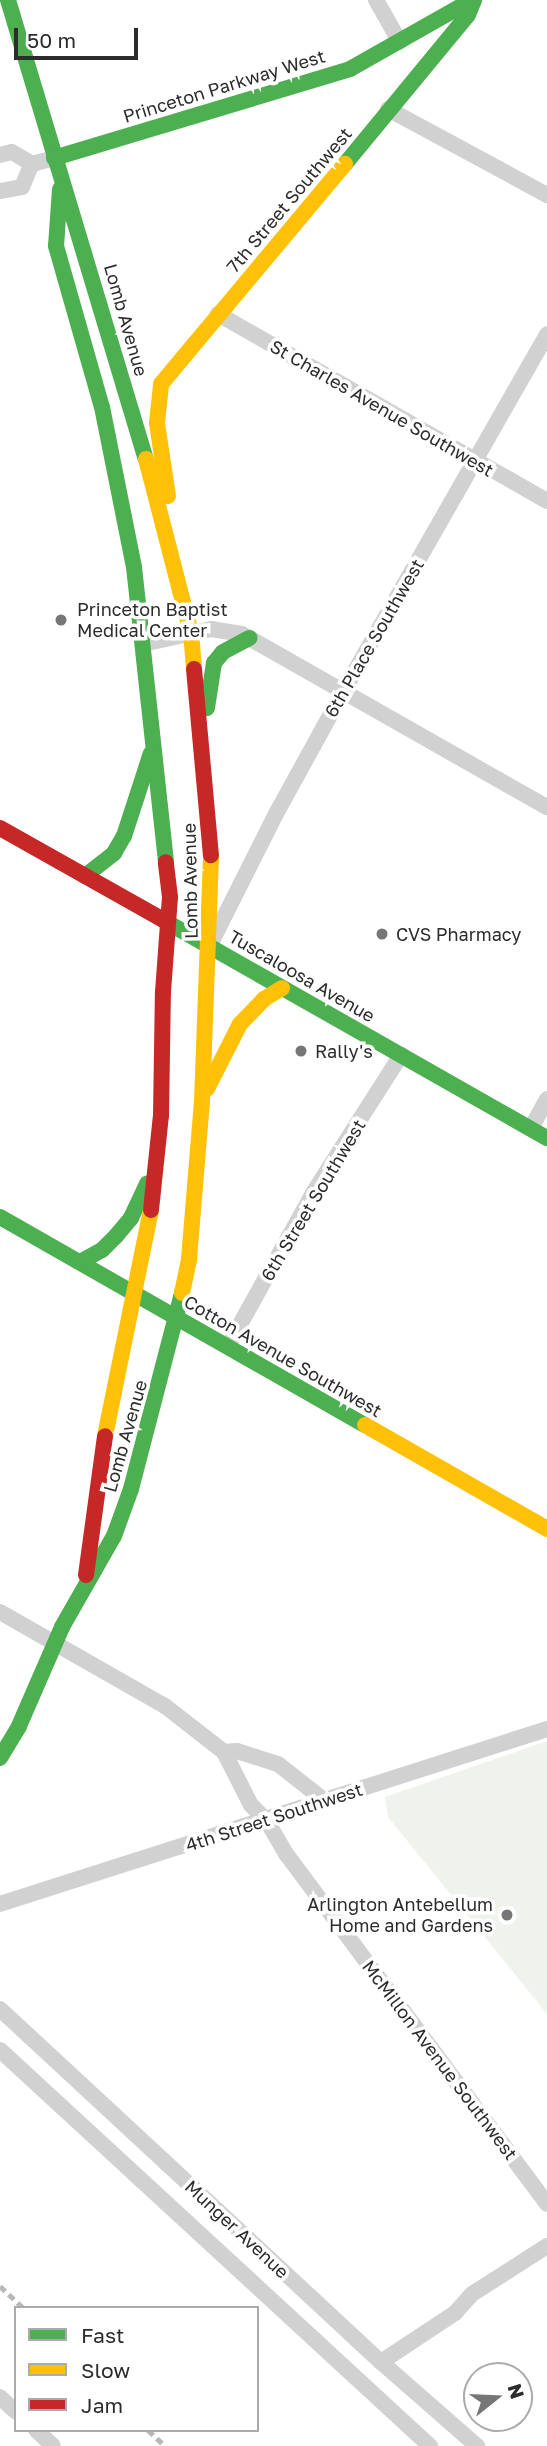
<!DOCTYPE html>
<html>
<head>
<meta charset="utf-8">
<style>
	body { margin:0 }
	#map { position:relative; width:547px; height:2446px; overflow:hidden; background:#fff; font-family:"Golos Text",sans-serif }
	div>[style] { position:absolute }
	.green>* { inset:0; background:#f0f3eb }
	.street>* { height:16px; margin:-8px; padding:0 8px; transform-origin:8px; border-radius:8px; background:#d1d1d1 }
	.fast>* { height:16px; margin:-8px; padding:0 8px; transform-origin:8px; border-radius:8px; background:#4caf50 }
	.slow>* { height:16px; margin:-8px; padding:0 8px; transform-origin:8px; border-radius:8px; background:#ffc107 }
	.jam>* { height:16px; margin:-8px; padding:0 8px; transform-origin:8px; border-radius:8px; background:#c62828 }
	.rail>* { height:5px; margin-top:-2.5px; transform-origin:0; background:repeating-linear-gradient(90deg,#b8b8b8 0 7px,transparent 0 12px) }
	.dots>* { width:19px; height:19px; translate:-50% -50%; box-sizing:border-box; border:4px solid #fff; border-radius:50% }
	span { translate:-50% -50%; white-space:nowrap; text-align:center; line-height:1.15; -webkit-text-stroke:7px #fff; paint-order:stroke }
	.street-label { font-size:18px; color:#2c2c2c }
	.poi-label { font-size:18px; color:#2c2c2c }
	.left { translate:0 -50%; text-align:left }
	.right { translate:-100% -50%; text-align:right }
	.legend { position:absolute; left:14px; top:2306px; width:245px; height:126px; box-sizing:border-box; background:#fff; border:2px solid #ababab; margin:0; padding:9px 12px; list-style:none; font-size:21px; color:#2c2c2c }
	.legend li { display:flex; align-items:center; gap:14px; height:35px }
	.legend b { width:35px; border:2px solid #ababab }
	.north { position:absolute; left:463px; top:2362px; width:70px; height:70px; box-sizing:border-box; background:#fff; border:2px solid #ababab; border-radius:50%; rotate:72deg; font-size:19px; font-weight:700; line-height:28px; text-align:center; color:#2c2c2c }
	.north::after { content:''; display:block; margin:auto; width:24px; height:32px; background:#767676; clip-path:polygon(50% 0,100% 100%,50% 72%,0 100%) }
	.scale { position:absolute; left:14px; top:28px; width:124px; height:32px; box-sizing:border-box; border:4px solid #2c2c2c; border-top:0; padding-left:9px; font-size:21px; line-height:24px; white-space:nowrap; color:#2c2c2c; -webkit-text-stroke:5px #fff; paint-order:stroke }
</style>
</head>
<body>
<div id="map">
	<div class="green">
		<div style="clip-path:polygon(547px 1741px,547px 2014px,388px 1817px,385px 1797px)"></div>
	</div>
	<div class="street">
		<div style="left:376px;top:0;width:48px;rotate:60.3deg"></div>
		<div style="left:388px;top:109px;width:181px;rotate:28.4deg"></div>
		<div style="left:0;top:155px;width:12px;rotate:-14deg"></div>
		<div style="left:12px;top:152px;width:23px;rotate:31deg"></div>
		<div style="left:0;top:191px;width:22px;rotate:-10deg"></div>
		<div style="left:22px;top:187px;width:25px;rotate:-67deg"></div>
		<div style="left:32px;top:164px;width:23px;rotate:-15deg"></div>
		<div style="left:218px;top:314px;width:378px;rotate:29.6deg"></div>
		<div style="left:143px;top:644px;width:70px;rotate:-12.4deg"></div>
		<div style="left:211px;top:629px;width:31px;rotate:9deg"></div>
		<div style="left:242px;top:634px;width:351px;rotate:29.6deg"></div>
		<div style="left:210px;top:945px;width:149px;rotate:-63.3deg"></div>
		<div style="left:277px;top:812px;width:137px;rotate:-61.2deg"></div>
		<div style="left:343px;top:692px;width:412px;rotate:-60.3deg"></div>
		<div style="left:531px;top:1128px;width:33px;rotate:-61deg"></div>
		<div style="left:228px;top:1346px;width:175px;rotate:-60.9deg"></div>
		<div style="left:313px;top:1193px;width:164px;rotate:-57.5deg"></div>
		<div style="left:0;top:1612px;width:190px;rotate:29.7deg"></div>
		<div style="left:165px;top:1706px;width:75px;rotate:37.9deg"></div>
		<div style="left:224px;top:1752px;width:59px;rotate:63deg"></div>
		<div style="left:251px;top:1805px;width:23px;rotate:45deg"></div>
		<div style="left:267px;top:1821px;width:39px;rotate:60deg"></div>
		<div style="left:287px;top:1855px;width:435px;rotate:53.3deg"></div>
		<div style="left:224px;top:1752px;width:13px;rotate:-4deg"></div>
		<div style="left:237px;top:1751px;width:43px;rotate:17.6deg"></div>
		<div style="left:278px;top:1764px;width:60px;rotate:38.2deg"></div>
		<div style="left:0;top:1904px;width:574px;rotate:-17.74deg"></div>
		<div style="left:0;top:2009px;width:519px;rotate:42.82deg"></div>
		<div style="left:381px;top:2362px;width:128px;rotate:41.2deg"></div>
		<div style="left:0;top:2050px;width:585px;rotate:42.64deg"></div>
		<div style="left:381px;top:2362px;width:89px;rotate:-33.5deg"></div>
		<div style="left:455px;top:2313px;width:25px;rotate:-48deg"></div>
		<div style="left:472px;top:2294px;width:89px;rotate:-32.6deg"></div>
		<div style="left:0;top:2397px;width:22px;rotate:43deg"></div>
		<div style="left:36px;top:2430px;width:23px;rotate:43deg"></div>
	</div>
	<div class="fast">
		<div style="left:8px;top:0;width:479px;rotate:73.3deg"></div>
		<div style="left:54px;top:158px;width:309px;rotate:-16.7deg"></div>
		<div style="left:350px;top:69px;width:140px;rotate:-29.5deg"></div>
		<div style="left:345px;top:164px;width:193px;rotate:-50.5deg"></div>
		<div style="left:468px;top:15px;width:16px;rotate:-68deg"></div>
		<div style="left:60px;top:189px;width:57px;rotate:94deg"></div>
		<div style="left:56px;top:246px;width:167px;rotate:74.1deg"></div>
		<div style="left:102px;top:407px;width:163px;rotate:78.7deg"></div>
		<div style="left:134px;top:567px;width:297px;rotate:83.8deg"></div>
		<div style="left:207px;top:708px;width:46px;rotate:-81.2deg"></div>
		<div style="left:214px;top:663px;width:14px;rotate:-51deg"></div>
		<div style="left:223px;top:652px;width:30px;rotate:-28deg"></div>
		<div style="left:85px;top:876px;width:37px;rotate:-38deg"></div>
		<div style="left:114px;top:853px;width:20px;rotate:-60deg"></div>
		<div style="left:124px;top:836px;width:87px;rotate:-72deg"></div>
		<div style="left:163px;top:920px;width:442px;rotate:29.6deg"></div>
		<div style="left:0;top:1217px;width:420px;rotate:29.7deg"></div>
		<div style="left:80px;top:1262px;width:25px;rotate:-29deg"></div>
		<div style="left:102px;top:1250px;width:20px;rotate:-45deg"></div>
		<div style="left:116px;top:1236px;width:23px;rotate:-50deg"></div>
		<div style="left:131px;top:1218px;width:38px;rotate:-65deg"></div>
		<div style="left:0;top:1758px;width:37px;rotate:-59deg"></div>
		<div style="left:19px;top:1726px;width:108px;rotate:-66.5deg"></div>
		<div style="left:62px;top:1627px;width:105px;rotate:-60.3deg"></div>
		<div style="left:114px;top:1536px;width:50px;rotate:-70.1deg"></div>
		<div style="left:131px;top:1489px;width:203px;rotate:-75.4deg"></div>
	</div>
	<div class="slow">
		<div style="left:146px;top:459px;width:180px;rotate:75.5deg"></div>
		<div style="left:191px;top:633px;width:36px;rotate:85deg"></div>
		<div style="left:168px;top:496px;width:74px;rotate:-98.6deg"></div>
		<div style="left:157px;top:423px;width:39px;rotate:-84deg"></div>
		<div style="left:161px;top:384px;width:287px;rotate:-50.1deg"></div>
		<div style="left:207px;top:1089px;width:73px;rotate:-63.1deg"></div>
		<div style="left:240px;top:1024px;width:35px;rotate:-46deg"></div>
		<div style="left:264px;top:999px;width:21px;rotate:-31deg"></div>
		<div style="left:182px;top:1293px;width:35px;rotate:-78deg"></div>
		<div style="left:189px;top:1259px;width:158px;rotate:-85.3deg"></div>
		<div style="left:202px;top:1102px;width:247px;rotate:-87.9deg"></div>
		<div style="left:365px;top:1425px;width:210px;rotate:29.7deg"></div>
		<div style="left:105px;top:1436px;width:231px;rotate:-78.5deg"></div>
	</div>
	<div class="jam">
		<div style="left:194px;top:669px;width:187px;rotate:84.8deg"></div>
		<div style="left:0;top:828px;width:187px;rotate:29.4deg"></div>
		<div style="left:151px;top:1210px;width:96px;rotate:-84deg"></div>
		<div style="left:161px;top:1115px;width:123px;rotate:-89.1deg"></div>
		<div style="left:163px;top:992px;width:95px;rotate:-85.8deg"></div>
		<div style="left:170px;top:897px;width:35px;rotate:-97deg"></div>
		<div style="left:86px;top:1575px;width:140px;rotate:-82.2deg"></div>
	</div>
	<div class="rail">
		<div style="left:0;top:2286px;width:33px;rotate:43deg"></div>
		<div style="left:148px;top:2430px;width:23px;rotate:43deg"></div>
	</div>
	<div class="dots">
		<div style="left:61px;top:620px;background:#767676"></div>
		<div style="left:382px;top:934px;background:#767676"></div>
		<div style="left:301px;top:1051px;background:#767676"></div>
		<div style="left:507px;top:1915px;background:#767676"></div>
	</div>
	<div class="street-label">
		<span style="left:224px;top:86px;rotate:-17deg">Princeton Parkway West</span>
		<span style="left:289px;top:200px;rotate:-50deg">7th Street Southwest</span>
		<span style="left:126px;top:320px;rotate:74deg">Lomb Avenue</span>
		<span style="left:382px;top:408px;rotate:30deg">St Charles Avenue Southwest</span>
		<span style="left:374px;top:638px;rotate:-60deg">6th Place Southwest</span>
		<span style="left:190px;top:881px;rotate:-91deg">Lomb Avenue</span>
		<span style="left:302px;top:976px;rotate:30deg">Tuscaloosa Avenue</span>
		<span style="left:313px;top:1200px;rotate:-59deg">6th Street Southwest</span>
		<span style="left:283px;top:1356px;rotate:30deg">Cotton Avenue Southwest</span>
		<span style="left:125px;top:1436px;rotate:-74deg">Lomb Avenue</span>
		<span style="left:274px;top:1817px;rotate:-18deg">4th Street Southwest</span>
		<span style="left:440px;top:2060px;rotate:53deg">McMillon Avenue Southwest</span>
		<span style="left:237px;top:2229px;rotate:43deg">Munger Avenue</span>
	</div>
	<div class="poi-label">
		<span class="left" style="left:77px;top:620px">Princeton Baptist<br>Medical Center</span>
		<span class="left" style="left:396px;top:934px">CVS Pharmacy</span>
		<span class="left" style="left:315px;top:1051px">Rally's</span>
		<span class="right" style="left:493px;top:1915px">Arlington Antebellum<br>Home and Gardens</span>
	</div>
	<ul class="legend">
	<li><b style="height:9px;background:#4caf50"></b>Fast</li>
	<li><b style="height:9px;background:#ffc107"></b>Slow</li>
	<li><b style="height:9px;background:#c62828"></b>Jam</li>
	</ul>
	<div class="north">N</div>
	<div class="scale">50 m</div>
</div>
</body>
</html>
